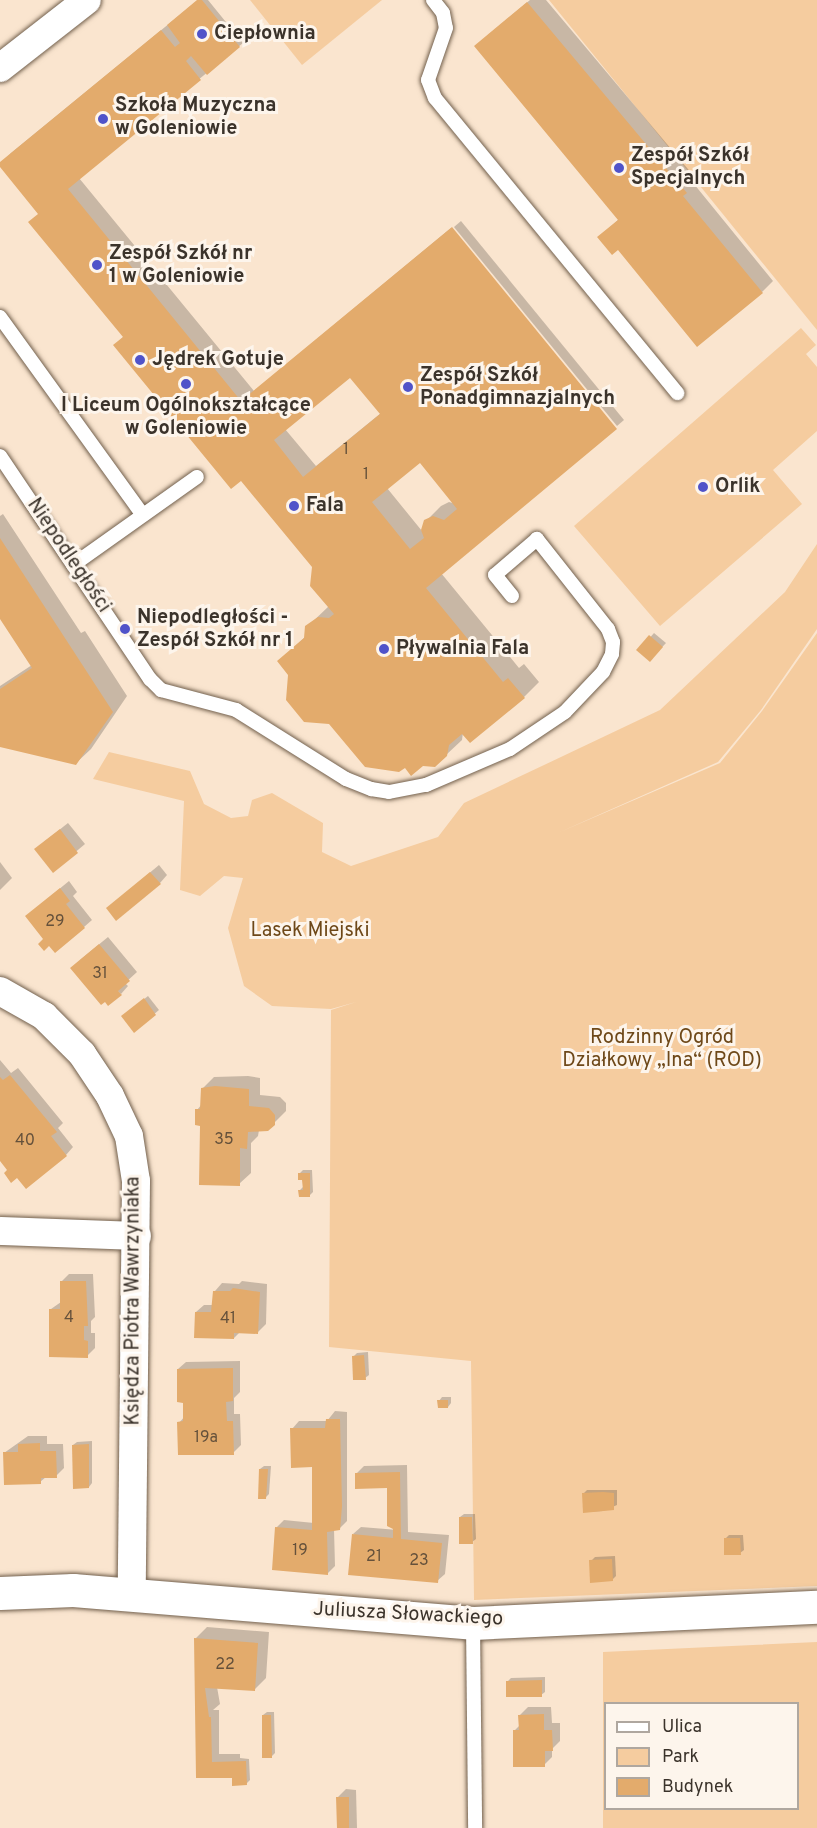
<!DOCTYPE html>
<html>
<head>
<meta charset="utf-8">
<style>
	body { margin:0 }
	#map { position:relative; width:817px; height:1828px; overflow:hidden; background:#fae5cf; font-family:Overpass,sans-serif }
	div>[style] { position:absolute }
	.green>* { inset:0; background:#f5cc9f }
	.shadow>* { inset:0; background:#0003 }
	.building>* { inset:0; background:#e3ab6c }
	.roads { filter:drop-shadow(0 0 2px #72604d) drop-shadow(0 0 2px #72604d) }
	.lane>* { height:14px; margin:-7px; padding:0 7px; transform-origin:7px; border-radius:7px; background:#fff }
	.street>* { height:28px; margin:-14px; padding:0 14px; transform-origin:14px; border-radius:14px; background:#fff }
	.secondary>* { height:33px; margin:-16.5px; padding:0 16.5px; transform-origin:16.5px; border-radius:16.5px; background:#fff }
	.dots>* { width:16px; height:16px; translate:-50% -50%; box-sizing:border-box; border:3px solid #fdf5ec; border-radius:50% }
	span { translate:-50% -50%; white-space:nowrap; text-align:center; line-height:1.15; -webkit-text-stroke:6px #fdf5ec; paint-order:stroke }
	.number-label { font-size:16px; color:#65513b }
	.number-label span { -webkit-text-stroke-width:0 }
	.poi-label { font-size:20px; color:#3b332b; font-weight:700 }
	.left { translate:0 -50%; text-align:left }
	.street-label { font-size:20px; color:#3b332b }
	.park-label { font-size:20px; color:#6e4818 }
	.legend { position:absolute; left:604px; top:1702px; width:195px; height:108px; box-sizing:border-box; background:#fdf5ec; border:2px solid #afa79f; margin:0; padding:8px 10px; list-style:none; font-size:18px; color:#3b332b }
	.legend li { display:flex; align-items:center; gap:12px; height:30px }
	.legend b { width:30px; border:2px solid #afa79f }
</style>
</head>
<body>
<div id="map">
	<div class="green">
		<div style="clip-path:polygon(250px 0,382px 0,302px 65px)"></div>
		<div style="clip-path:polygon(549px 0,817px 0,817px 330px)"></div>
		<div style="clip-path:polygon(801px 328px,816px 345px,806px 354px,817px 367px,817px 431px,773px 470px,802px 504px,660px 626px,574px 526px)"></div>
		<div style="clip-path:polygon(817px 544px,817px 629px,761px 710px,718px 762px,560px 832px,720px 763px,762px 711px,817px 633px,817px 1586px,474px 1600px,471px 1361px,329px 1347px,331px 1010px,356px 1002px,331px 1009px,272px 1006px,244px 986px,228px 928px,243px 878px,224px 876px,200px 896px,180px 890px,184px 801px,93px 779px,109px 752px,190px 771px,204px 804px,231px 818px,248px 816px,252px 800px,272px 793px,323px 823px,322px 852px,351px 866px,438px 837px,464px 803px,660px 710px,785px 592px)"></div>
		<div style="clip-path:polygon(evenodd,817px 1642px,817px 1828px,603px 1828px,603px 1652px,817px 1642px,606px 1704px,798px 1704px,798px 1808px,606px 1808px,606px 1704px)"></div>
	</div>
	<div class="shadow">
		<div style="clip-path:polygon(evenodd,198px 0,208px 0,243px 43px,79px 178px,254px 391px,451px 228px,615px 429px,441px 573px,519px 668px,524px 664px,539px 682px,524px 697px,463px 732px,462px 740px,446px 755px,405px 766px,290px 674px,279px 661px,306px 636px,307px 627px,329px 606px,313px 567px,241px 479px,115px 345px,124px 336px,39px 213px,0 165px,11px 153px,198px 0,350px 376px,381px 413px,316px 466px,285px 429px,350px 376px,198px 0,420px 461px,456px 504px,449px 502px,441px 506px,426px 521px,422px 531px,387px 488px,420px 461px)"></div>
		<div style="clip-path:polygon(530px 0,546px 0,698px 181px,694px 184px,773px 281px,762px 292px,618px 248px,599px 237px,619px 219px,488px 35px)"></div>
		<div style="clip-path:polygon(461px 221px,624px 420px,617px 426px,454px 227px)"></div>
		<div style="clip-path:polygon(3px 514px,81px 633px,85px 631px,127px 696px,91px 749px,75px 764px,0 745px,0 686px,32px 665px,0 616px,0 516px)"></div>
		<div style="clip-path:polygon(654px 633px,666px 643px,650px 660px,639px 650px)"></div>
		<div style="clip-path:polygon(68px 823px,85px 844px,53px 871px,44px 842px)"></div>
		<div style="clip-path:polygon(0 862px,12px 878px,0 890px)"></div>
		<div style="clip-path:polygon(159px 865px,167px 875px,160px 883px,116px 901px)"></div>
		<div style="clip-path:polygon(69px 881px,77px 892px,73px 896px,92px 920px,84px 927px,45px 939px,35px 909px)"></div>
		<div style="clip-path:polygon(108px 937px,137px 972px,125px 983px,128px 986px,121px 994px,80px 960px)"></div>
		<div style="clip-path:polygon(148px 996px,159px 1010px,134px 1031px,127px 1013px)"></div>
		<div style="clip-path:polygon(0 1060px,11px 1073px,18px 1068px,63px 1123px,58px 1128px,73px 1147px,66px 1155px,9px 1169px,0 1154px)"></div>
		<div style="clip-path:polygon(248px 1076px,260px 1078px,260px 1095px,280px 1097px,286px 1103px,286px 1111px,268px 1129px,259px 1130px,258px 1136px,251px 1143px,251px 1173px,239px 1184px,201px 1124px,197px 1110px,202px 1104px,203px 1088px,214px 1077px)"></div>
		<div style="clip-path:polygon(303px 1170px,312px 1170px,313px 1192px,309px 1196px,300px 1190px,304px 1186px,304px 1179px,300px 1173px)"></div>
		<div style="clip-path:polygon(69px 1274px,93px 1274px,95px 1317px,91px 1321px,91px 1333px,95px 1333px,95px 1348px,87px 1356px,51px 1309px,61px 1302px,61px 1282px)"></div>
		<div style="clip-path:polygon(242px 1281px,267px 1284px,266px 1324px,258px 1332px,240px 1332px,234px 1338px,196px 1312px,204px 1305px,213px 1305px,215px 1291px,222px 1283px,239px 1284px)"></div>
		<div style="clip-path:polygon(368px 1352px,369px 1375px,365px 1378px,354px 1356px,357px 1353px)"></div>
		<div style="clip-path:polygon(240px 1361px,240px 1392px,234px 1398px,234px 1414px,240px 1414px,241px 1445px,233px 1453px,179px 1423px,185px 1416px,185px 1401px,178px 1369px,186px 1362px)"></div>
		<div style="clip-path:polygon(442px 1397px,451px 1397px,451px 1403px,448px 1407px,439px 1401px)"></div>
		<div style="clip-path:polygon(335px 1411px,347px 1412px,347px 1521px,340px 1528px,334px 1529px,335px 1566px,327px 1574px,276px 1528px,284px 1520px,314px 1523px,313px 1466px,292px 1429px,299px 1421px,327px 1421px)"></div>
		<div style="clip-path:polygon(28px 1436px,47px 1436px,47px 1444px,63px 1444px,64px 1468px,56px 1476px,46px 1477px,40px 1482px,4px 1453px)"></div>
		<div style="clip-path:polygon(92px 1441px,92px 1483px,89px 1487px,73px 1445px,77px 1442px)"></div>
		<div style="clip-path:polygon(407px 1465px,408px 1532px,449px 1535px,445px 1574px,437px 1581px,353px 1534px,361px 1527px,398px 1530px,388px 1487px,356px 1474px,364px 1466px)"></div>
		<div style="clip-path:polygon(264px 1466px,271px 1466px,269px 1494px,266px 1497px,260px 1469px)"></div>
		<div style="clip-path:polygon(587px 1490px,617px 1490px,617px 1505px,603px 1511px,584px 1512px,584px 1493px)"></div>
		<div style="clip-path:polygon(464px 1514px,475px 1514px,476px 1539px,472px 1542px,460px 1517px)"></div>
		<div style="clip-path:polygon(729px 1535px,743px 1535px,744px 1550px,740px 1553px,725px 1539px)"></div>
		<div style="clip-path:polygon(615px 1556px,616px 1576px,612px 1580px,591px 1561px,595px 1557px)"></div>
		<div style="clip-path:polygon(207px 1627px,269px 1632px,266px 1678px,254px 1690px,217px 1687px,220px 1704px,213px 1710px,219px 1710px,219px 1754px,240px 1754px,240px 1758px,249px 1759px,250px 1780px,246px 1784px,234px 1777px,198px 1776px,195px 1639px)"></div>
		<div style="clip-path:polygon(545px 1677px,545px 1692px,541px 1695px,507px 1682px,511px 1678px)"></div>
		<div style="clip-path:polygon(528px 1707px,551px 1707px,552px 1723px,560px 1723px,560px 1741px,552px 1749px,552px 1757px,544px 1765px,514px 1731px,520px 1725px,520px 1715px)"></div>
		<div style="clip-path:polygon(267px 1712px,274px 1712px,275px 1753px,271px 1757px,263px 1715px)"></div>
		<div style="clip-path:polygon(346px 1789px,356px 1790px,357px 1828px,338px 1828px,338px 1797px)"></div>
	</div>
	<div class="building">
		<div style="clip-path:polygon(evenodd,197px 0,202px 0,240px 47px,207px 75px,191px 56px,186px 61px,201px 80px,68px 189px,241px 401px,452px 227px,617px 429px,426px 588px,503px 682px,508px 678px,525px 698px,470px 743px,462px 734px,449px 745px,447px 756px,435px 767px,423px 766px,411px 776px,405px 768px,399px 772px,365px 767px,329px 724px,304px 722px,286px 700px,288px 675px,277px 661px,304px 638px,305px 626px,318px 617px,329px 618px,334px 614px,310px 586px,312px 567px,241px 481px,231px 489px,113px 345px,123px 337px,28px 222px,38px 214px,0 167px,0 162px,161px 30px,175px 47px,180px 43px,167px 25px,197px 0,350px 378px,380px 414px,303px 477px,274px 440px,350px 378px,197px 0,420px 463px,457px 509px,444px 520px,433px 516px,424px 520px,421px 530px,424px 538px,410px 549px,372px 502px,420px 463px)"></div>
		<div style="clip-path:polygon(527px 2px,687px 193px,683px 196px,763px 293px,697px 347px,618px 250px,612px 255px,597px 237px,618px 220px,474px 46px)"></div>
		<div style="clip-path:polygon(0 538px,113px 712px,76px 765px,0 747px,0 689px,32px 668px,0 619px)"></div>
		<div style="clip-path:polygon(649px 635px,663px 647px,650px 662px,636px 650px)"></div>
		<div style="clip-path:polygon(60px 829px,78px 853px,53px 873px,34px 849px)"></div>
		<div style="clip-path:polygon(150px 872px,161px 884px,116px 921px,106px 908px)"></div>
		<div style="clip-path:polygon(60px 888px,70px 901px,66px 904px,85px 928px,55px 953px,49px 946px,44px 951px,38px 944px,43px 939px,25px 916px)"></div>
		<div style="clip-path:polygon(99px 944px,130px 981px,118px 991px,122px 995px,108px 1006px,105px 1002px,101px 1005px,70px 968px)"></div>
		<div style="clip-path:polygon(144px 998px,156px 1015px,134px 1033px,121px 1016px)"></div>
		<div style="clip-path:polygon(10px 1075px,57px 1132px,51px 1136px,67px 1156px,26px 1189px,17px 1178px,11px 1183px,4px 1173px,7px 1170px,0 1161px,0 1077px,3px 1080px)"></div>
		<div style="clip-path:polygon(215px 1086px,249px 1089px,249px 1106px,269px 1108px,275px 1115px,275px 1125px,268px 1131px,248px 1132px,247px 1149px,240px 1148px,240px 1186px,199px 1185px,200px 1126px,195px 1125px,195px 1109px,200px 1109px,201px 1088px)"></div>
		<div style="clip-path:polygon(298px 1173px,310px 1173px,310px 1197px,299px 1197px,298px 1190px,303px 1190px,302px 1180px,298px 1180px)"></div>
		<div style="clip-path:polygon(60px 1281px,86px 1281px,88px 1326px,84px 1326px,84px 1340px,88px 1341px,88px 1358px,49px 1357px,49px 1309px,60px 1309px)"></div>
		<div style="clip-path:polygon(233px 1288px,260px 1292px,258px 1334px,234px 1333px,234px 1339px,194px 1338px,195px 1312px,211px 1312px,213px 1291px,230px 1291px)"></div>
		<div style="clip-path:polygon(364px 1355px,366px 1380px,353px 1380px,352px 1356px)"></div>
		<div style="clip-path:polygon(233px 1368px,233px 1401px,226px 1402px,227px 1421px,233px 1421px,234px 1455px,178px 1455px,177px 1422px,183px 1421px,183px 1403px,177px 1402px,177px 1369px)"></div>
		<div style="clip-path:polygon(437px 1400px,448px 1400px,448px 1408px,438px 1408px)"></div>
		<div style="clip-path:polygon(326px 1419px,340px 1419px,342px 1506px,340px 1530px,327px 1532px,328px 1575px,272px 1570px,275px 1527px,312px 1530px,312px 1467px,291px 1468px,290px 1428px,325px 1428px)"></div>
		<div style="clip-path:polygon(40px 1443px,40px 1451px,56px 1451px,57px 1478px,41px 1478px,41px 1484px,4px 1485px,3px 1452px,18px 1452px,18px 1444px)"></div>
		<div style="clip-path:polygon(89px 1444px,89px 1488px,73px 1489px,72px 1445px)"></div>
		<div style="clip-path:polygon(259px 1469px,268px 1469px,266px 1499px,258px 1499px)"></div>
		<div style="clip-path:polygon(400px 1472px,401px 1539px,442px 1543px,438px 1583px,348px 1575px,352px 1534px,393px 1538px,393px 1529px,387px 1526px,387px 1488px,355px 1489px,355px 1473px)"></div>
		<div style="clip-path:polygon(603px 1492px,614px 1493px,614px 1510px,583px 1513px,582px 1493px)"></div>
		<div style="clip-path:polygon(459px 1517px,472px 1517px,473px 1544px,459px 1544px)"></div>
		<div style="clip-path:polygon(724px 1538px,740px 1538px,741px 1555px,724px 1555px)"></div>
		<div style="clip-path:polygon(612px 1559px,613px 1581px,590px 1583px,589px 1560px)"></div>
		<div style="clip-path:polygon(194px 1638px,258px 1643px,255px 1691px,205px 1688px,209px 1717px,211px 1717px,212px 1762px,246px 1761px,247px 1785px,232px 1786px,232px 1778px,196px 1778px)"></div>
		<div style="clip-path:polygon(542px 1680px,542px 1697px,506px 1697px,506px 1681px)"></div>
		<div style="clip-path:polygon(544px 1714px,544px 1730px,552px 1730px,553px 1751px,545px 1751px,545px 1767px,513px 1767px,513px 1730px,519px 1730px,518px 1715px)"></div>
		<div style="clip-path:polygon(262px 1715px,271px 1715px,272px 1758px,262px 1758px)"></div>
		<div style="clip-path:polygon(336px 1797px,349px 1797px,349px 1828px,337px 1828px)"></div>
	</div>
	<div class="roads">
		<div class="lane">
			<div style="left:433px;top:0;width:16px;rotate:52deg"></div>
			<div style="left:443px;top:13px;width:15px;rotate:79deg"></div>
			<div style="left:446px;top:28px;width:55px;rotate:109.1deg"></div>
			<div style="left:428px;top:80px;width:19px;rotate:69deg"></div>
			<div style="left:435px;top:98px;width:382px;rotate:50.6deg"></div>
			<div style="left:0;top:317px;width:244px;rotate:54.2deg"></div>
			<div style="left:0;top:456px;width:269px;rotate:56.1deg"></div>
			<div style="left:150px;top:679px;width:16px;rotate:45deg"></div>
			<div style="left:161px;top:690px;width:78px;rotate:14.9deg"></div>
			<div style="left:236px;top:710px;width:130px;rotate:32.1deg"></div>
			<div style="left:346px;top:779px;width:27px;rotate:22deg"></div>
			<div style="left:371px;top:789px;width:18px;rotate:9deg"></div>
			<div style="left:389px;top:792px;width:38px;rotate:-11deg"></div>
			<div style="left:426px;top:785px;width:91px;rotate:-23.2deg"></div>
			<div style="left:510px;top:749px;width:66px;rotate:-33.9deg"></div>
			<div style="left:565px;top:712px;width:55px;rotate:-46.5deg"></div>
			<div style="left:603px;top:672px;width:20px;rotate:-63deg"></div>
			<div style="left:612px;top:654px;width:12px;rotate:-85deg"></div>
			<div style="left:613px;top:642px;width:14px;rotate:-111deg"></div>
			<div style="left:608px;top:629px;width:115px;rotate:-128.3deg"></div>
			<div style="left:537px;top:539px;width:55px;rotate:139.4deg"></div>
			<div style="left:495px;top:575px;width:27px;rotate:51deg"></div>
			<div style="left:73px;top:565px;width:152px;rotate:-35.4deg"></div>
			<div style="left:473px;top:1623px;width:205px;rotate:89.4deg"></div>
		</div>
		<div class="street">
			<div style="left:0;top:68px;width:110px;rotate:-38deg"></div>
			<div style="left:0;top:991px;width:51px;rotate:29.6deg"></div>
			<div style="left:44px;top:1016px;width:54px;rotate:45deg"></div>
			<div style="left:82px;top:1054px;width:50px;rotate:56.3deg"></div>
			<div style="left:110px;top:1096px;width:44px;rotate:64.6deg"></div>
			<div style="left:129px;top:1136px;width:46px;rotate:81.2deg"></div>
			<div style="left:136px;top:1181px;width:413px;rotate:90.6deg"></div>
			<div style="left:0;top:1231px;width:137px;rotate:2.1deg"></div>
		</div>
		<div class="secondary">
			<div style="left:0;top:1593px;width:73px;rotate:-2.4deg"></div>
			<div style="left:73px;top:1590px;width:401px;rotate:4.7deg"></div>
			<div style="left:473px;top:1623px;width:344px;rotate:-2.7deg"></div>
		</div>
	</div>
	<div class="dots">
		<div style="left:202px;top:34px;background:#5053c9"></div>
		<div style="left:103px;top:119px;background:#5053c9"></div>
		<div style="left:619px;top:168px;background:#5053c9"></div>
		<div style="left:97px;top:265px;background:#5053c9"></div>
		<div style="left:140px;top:360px;background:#5053c9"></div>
		<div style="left:186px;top:384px;background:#5053c9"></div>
		<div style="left:408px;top:387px;background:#5053c9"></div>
		<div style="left:703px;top:487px;background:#5053c9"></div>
		<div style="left:294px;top:506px;background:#5053c9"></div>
		<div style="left:125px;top:629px;background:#5053c9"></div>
		<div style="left:384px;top:649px;background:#5053c9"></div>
	</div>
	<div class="number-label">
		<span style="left:346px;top:450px">1</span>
		<span style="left:366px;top:475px">1</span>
		<span style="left:55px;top:922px">29</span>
		<span style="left:100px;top:974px">31</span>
		<span style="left:224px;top:1140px">35</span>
		<span style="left:25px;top:1141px">40</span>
		<span style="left:69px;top:1318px">4</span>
		<span style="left:228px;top:1319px">41</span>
		<span style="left:206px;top:1438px">19a</span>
		<span style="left:300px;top:1551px">19</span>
		<span style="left:374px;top:1557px">21</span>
		<span style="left:419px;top:1561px">23</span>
		<span style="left:225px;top:1665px">22</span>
	</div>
	<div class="poi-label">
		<span class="left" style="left:214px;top:34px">Ciepłownia</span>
		<span class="left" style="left:115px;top:118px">Szkoła Muzyczna<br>w Goleniowie</span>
		<span class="left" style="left:631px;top:168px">Zespół Szkół<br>Specjalnych</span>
		<span class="left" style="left:109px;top:266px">Zespół Szkół nr<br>1 w Goleniowie</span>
		<span class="left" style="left:152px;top:360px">Jędrek Gotuje</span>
		<span class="left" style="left:420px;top:388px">Zespół Szkół<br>Ponadgimnazjalnych</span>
		<span style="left:186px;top:418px">I Liceum Ogólnokształcące<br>w Goleniowie</span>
		<span class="left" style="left:715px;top:487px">Orlik</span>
		<span class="left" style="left:306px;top:506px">Fala</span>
		<span class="left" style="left:137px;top:630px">Niepodległości -<br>Zespół Szkół nr 1</span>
		<span class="left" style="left:396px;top:649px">Pływalnia Fala</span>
	</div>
	<div class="street-label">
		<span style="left:68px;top:556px;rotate:56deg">Niepodległości</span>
		<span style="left:134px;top:1301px;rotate:-90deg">Księdza Piotra Wawrzyniaka</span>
		<span style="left:408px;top:1615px;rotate:3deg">Juliusza Słowackiego</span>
	</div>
	<div class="park-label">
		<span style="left:310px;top:931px">Lasek Miejski</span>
		<span style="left:662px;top:1050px">Rodzinny Ogród<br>Działkowy „Ina“ (ROD)</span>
	</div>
	<ul class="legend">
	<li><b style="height:8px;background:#fff"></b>Ulica</li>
	<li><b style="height:16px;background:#f5cc9f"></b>Park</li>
	<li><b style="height:16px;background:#e3ab6c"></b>Budynek</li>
	</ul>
</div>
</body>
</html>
